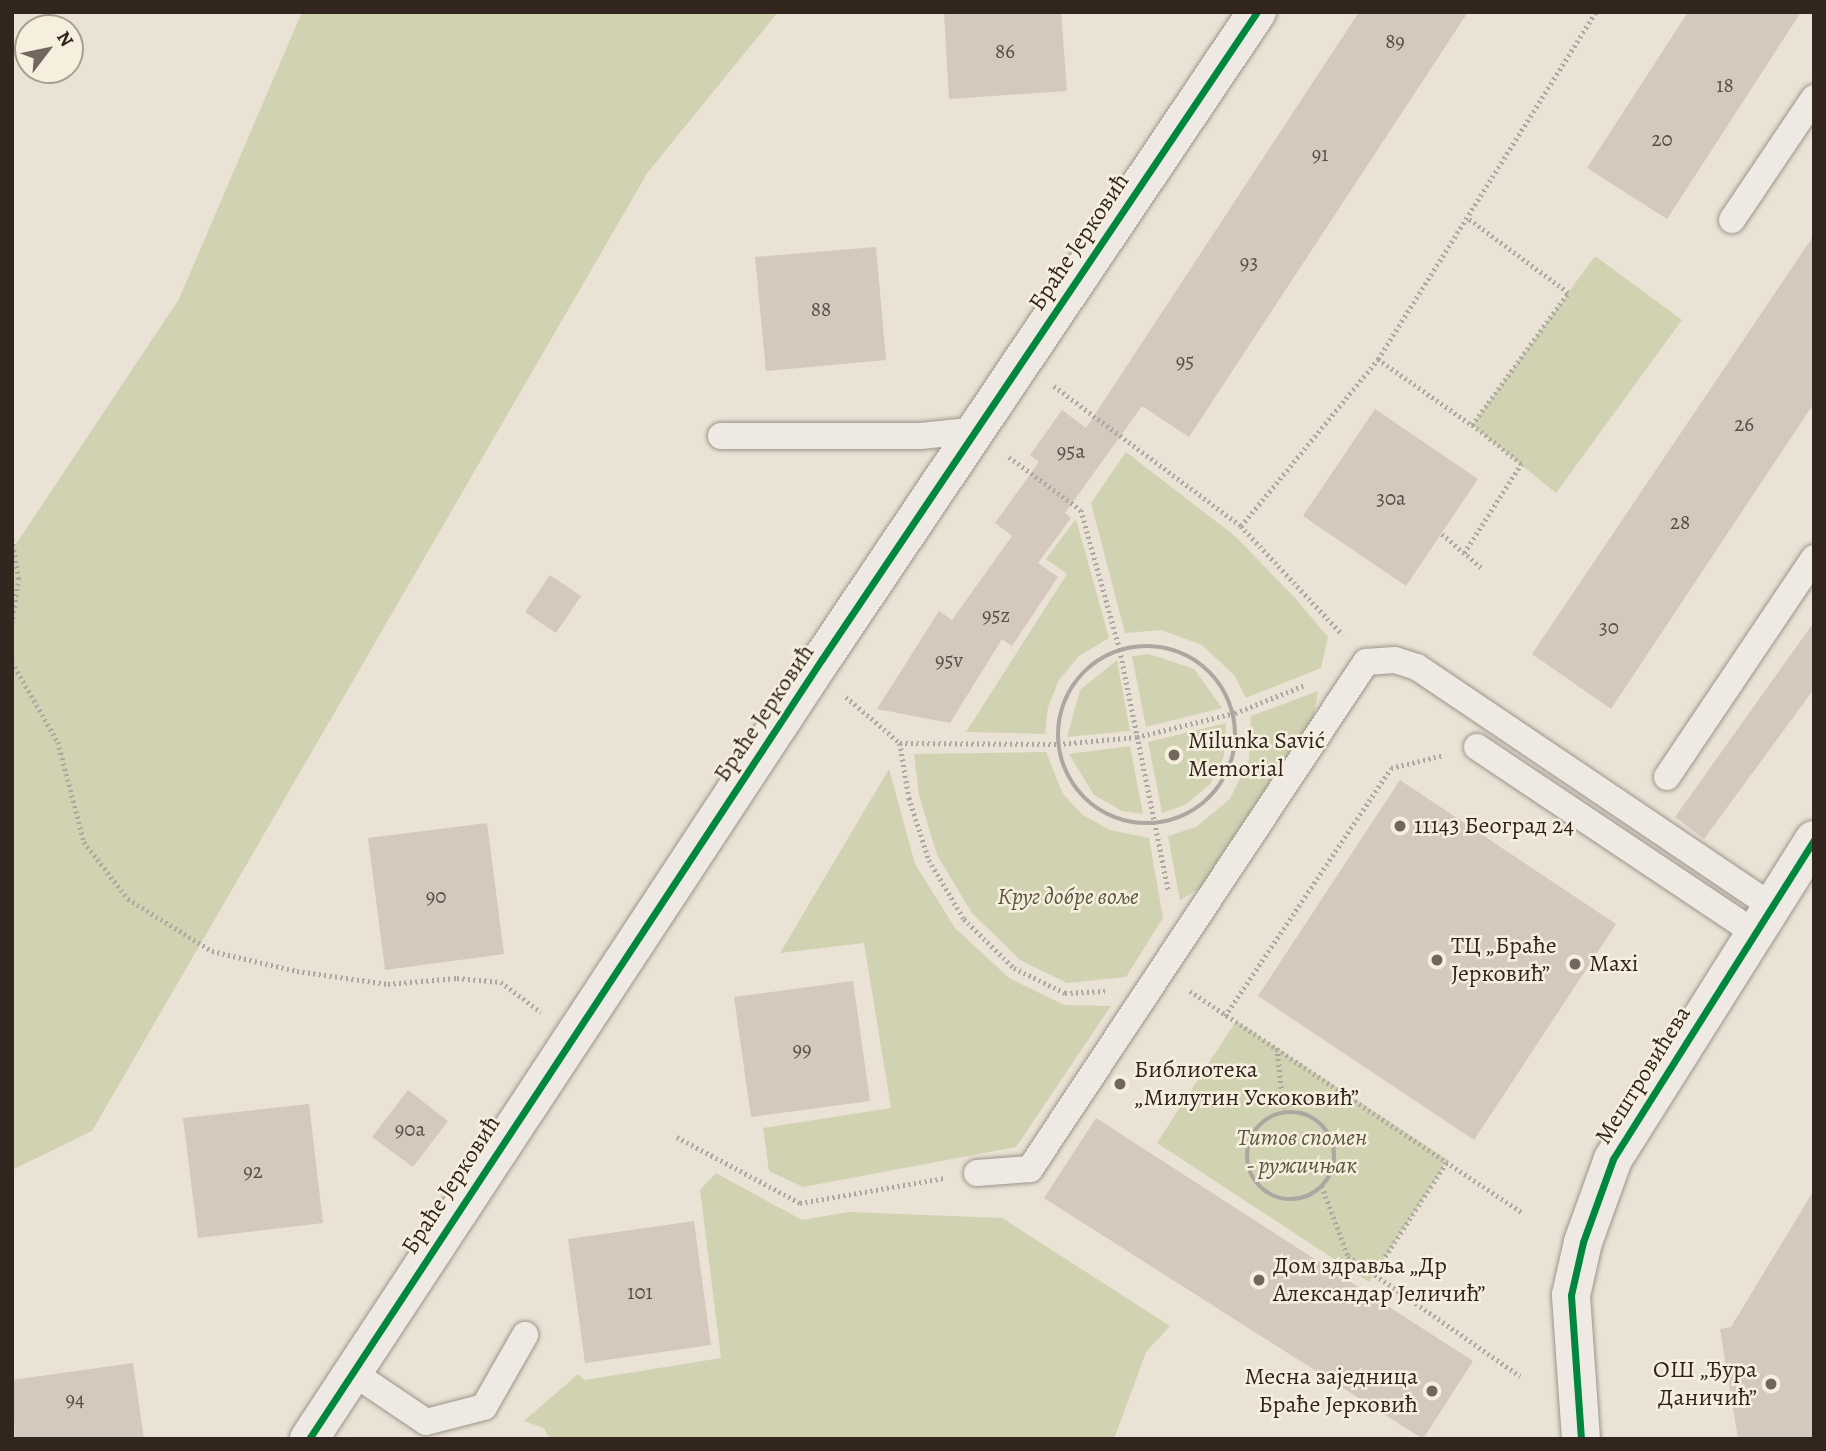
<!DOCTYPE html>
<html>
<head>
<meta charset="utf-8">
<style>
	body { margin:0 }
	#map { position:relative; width:1826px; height:1451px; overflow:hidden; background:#eae2d4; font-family:Alegreya,serif }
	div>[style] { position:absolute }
	.green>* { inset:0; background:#d1d2b2 }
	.building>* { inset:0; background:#d5c8bd }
	.path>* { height:4.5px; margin-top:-2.25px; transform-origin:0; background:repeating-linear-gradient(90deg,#aca7a1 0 2px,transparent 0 5.5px) }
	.path>.ring { margin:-2.25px; padding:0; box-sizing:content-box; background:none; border:4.5px solid #aca7a1; border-radius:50% }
	.roads { filter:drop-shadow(0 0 2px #9b958c) drop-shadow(0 0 2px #9b958c) }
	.service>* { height:26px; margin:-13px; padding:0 13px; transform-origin:13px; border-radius:13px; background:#eeeae3 }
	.minor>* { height:38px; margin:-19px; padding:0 19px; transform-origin:19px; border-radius:19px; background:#eeeae3 }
	.tertiary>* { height:38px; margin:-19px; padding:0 19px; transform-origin:19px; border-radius:19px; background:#eeeae3 }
	.cycleway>* { height:7px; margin:-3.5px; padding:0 3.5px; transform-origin:3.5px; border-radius:3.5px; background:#00873e }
	.dots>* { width:19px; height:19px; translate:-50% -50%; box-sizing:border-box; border:4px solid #f7efde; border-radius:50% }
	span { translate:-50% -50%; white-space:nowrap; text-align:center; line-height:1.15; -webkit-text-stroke:5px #f7efde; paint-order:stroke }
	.number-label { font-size:21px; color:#5b4e46 }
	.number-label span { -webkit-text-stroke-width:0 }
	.street-label { font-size:24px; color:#32251e }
	.poi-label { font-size:24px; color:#32251e }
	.left { translate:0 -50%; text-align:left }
	.right { translate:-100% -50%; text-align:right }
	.park-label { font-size:24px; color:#5b5542; font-style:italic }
	.frame { position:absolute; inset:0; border:14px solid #32251e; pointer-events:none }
	.north { position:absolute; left:14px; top:14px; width:70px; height:70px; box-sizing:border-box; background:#f7efde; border:2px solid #a89e91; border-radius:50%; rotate:58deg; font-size:19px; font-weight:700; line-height:28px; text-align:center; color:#32251e }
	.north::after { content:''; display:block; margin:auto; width:24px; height:32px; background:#72675e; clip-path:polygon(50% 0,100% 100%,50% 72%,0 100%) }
</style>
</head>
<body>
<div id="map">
	<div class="green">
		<div style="clip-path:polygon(302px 12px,778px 12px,648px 172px,92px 1131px,12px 1170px,12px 550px,179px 299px)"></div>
		<div style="clip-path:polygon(1595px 256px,1682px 320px,1556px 493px,1472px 425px)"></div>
		<div style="clip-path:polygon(1126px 452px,1235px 536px,1296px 599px,1328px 637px,1321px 668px,1246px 698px,1234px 675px,1202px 645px,1161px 630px,1125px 633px,1091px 503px)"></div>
		<div style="clip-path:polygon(1076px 519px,1109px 638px,1079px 656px,1059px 680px,1048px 707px,1045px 734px,966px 732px,1067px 574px,1046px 559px)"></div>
		<div style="clip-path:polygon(1149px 654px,1194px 669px,1222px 708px,1146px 727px,1132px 656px)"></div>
		<div style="clip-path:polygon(1117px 660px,1130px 731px,1067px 737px,1080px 690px)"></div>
		<div style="clip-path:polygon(1318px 691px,1312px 728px,1211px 880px,1180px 901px,1168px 836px,1196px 827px,1230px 799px,1249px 760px,1251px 716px)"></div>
		<div style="clip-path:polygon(1226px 723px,1224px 756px,1210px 784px,1185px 805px,1162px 813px,1148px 742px)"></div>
		<div style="clip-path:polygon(1130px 746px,1143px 814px,1122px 811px,1094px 795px,1069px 754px)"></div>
		<div style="clip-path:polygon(1046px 752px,1063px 794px,1083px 815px,1110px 830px,1149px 838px,1163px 918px,1126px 977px,1067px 983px,1020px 960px,972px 913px,937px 855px,919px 795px,914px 754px)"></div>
		<div style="clip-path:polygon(889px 769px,915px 864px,955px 928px,1009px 978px,1064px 1005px,1111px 1006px,1016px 1147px,803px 1187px,769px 1171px,763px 1128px,891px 1108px,864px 943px,780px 953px)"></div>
		<div style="clip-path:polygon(1236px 1021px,1448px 1160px,1369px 1282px,1157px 1143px)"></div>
		<div style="clip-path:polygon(716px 1173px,802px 1220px,849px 1212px,1002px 1218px,1170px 1326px,1146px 1352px,1114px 1439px,550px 1439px,544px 1428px,524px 1421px,578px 1374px,585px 1380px,721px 1358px,700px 1190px)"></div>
	</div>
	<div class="building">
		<div style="clip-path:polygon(944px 12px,1061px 12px,1067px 91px,949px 99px)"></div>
		<div style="clip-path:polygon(1359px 12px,1468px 12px,1189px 437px,1142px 406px,1065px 513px,1071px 518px,1038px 563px,1058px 577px,1012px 646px,1002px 639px,950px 723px,877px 709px,939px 611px,952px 620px,1012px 536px,995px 523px,1039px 462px,1030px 455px,1062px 410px,1086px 428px)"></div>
		<div style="clip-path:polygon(1688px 12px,1801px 12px,1667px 219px,1587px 168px)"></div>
		<div style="clip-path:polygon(1814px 235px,1814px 403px,1611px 709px,1532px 654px)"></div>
		<div style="clip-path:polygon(876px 247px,886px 360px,766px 371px,755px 257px)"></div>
		<div style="clip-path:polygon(1375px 409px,1478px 479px,1406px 586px,1303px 516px)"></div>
		<div style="clip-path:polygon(550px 575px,581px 596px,556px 633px,525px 612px)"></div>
		<div style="clip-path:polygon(1814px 622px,1814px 689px,1704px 839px,1675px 817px)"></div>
		<div style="clip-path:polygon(1400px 780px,1616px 924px,1474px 1140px,1258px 996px)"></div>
		<div style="clip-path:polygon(487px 823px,504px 954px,385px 970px,368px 838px)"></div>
		<div style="clip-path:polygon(853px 981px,870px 1101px,751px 1117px,734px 997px)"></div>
		<div style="clip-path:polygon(408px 1090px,448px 1121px,413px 1167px,372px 1137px)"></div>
		<div style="clip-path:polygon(309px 1104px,323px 1223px,198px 1238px,183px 1118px)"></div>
		<div style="clip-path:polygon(1096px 1118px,1473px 1361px,1423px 1439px,1044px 1198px)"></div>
		<div style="clip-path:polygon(1814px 1190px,1814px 1439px,1738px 1439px,1720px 1329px,1731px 1327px)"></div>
		<div style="clip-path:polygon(694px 1221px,711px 1345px,585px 1363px,568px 1239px)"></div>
		<div style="clip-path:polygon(133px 1363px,144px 1439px,15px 1439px,12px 1380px)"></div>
	</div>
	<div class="path">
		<div style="left:1378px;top:359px;width:115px;rotate:35.1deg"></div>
		<div style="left:1054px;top:386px;width:234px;rotate:36.8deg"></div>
		<div style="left:1241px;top:526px;width:149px;rotate:46.9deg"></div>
		<div style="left:1009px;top:457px;width:89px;rotate:36.4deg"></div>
		<div style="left:1081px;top:510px;width:145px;rotate:74.4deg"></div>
		<div style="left:1120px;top:650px;width:247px;rotate:78.6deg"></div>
		<div style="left:1241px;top:526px;width:216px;rotate:-50.6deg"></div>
		<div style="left:1378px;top:359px;width:410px;rotate:-57.9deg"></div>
		<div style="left:1442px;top:534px;width:52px;rotate:40.4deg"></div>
		<div style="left:12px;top:539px;width:40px;rotate:80deg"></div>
		<div style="left:19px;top:578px;width:48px;rotate:98.5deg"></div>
		<div style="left:1464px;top:553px;width:106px;rotate:-57.4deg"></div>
		<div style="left:1521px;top:464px;width:63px;rotate:-141.5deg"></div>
		<div style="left:1472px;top:425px;width:163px;rotate:-54deg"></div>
		<div style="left:1568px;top:293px;width:126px;rotate:-143.4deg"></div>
		<div class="ring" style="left:1058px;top:646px;width:173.5px;height:173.5px"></div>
		<div style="left:12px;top:662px;width:92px;rotate:60.1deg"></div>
		<div style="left:58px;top:742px;width:103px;rotate:75.4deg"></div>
		<div style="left:84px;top:842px;width:72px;rotate:52.3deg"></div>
		<div style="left:128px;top:899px;width:99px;rotate:31.8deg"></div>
		<div style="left:212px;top:951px;width:87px;rotate:13.2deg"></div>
		<div style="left:297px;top:971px;width:92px;rotate:8.1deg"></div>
		<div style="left:388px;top:984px;width:69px;rotate:-5deg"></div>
		<div style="left:457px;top:978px;width:44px;rotate:5.2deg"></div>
		<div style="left:501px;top:982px;width:50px;rotate:36.9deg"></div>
		<div style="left:846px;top:697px;width:71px;rotate:40.4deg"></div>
		<div style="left:900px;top:743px;width:158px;rotate:0.4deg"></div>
		<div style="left:1058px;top:744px;width:79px;rotate:-5.1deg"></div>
		<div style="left:1137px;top:737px;width:101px;rotate:-13.8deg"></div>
		<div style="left:1235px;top:713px;width:75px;rotate:-21.8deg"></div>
		<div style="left:900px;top:743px;width:56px;rotate:80.7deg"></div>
		<div style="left:909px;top:798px;width:65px;rotate:72.1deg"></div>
		<div style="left:929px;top:860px;width:69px;rotate:59.3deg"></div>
		<div style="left:964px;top:919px;width:70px;rotate:44.4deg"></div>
		<div style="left:1014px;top:968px;width:57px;rotate:26.1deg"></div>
		<div style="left:1065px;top:993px;width:40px;rotate:-2.9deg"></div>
		<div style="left:1190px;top:991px;width:398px;rotate:33.7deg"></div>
		<div style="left:1225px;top:1016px;width:298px;rotate:-56.2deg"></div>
		<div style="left:1391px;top:768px;width:55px;rotate:-13.8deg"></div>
		<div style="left:1277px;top:1048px;width:61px;rotate:83.5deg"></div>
		<div class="ring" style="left:1247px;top:1112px;width:83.5px;height:83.5px"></div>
		<div style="left:677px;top:1137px;width:140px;rotate:28.2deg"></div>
		<div style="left:800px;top:1203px;width:146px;rotate:-9.8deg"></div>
		<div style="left:1322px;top:1186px;width:75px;rotate:69.6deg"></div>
		<div style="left:1348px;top:1256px;width:210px;rotate:34.9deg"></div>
		<div style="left:1373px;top:1275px;width:137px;rotate:-56.9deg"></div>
	</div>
	<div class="roads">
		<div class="service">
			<div style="left:1732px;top:220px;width:147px;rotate:-56.1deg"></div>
			<div style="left:721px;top:436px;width:200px"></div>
			<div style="left:921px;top:436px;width:55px;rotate:-6.2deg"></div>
			<div style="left:1477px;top:747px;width:334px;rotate:33.8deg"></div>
			<div style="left:1667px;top:777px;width:264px;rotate:-56.1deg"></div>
			<div style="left:977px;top:1173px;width:53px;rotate:-4.3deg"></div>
			<div style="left:1030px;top:1169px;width:608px;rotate:-56.47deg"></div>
			<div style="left:1366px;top:662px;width:29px;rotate:-4deg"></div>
			<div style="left:1395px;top:660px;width:23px;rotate:18deg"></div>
			<div style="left:1417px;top:667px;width:427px;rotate:34deg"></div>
			<div style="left:352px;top:1372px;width:89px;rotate:34deg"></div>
			<div style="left:426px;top:1422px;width:60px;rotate:-14.5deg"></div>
			<div style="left:484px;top:1407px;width:83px;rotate:-60.3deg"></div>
		</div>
		<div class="minor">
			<div style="left:1581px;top:1439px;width:144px;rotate:-94deg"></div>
			<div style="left:1571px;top:1295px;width:54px;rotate:-77.2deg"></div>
			<div style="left:1583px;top:1242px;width:88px;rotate:-70.1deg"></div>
			<div style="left:1613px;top:1159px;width:377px;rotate:-57.8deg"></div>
		</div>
		<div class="tertiary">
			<div style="left:309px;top:1439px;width:934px;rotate:-56.67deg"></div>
			<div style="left:822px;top:659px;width:780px;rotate:-56.09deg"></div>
		</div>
	</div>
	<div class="cycleway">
		<div style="left:309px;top:1439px;width:934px;rotate:-56.67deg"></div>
		<div style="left:822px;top:659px;width:780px;rotate:-56.09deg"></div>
		<div style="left:1581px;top:1439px;width:144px;rotate:-94deg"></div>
		<div style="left:1571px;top:1295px;width:54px;rotate:-77.2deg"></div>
		<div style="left:1583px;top:1242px;width:88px;rotate:-70.1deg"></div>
		<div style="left:1613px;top:1159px;width:377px;rotate:-57.8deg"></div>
	</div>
	<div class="dots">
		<div style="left:1174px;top:755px;background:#72675e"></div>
		<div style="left:1400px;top:826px;background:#72675e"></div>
		<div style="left:1437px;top:960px;background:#72675e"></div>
		<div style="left:1575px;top:964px;background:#72675e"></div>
		<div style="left:1120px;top:1084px;background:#72675e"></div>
		<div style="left:1259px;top:1280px;background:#72675e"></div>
		<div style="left:1771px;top:1384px;background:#72675e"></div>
		<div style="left:1432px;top:1391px;background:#72675e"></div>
	</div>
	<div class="number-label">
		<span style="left:1395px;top:41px">89</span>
		<span style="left:1005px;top:51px">86</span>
		<span style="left:1725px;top:85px">18</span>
		<span style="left:1662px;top:139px">20</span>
		<span style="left:1320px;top:154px">91</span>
		<span style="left:1249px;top:262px">93</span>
		<span style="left:821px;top:309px">88</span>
		<span style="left:1185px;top:361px">95</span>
		<span style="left:1744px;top:424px">26</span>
		<span style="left:1071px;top:451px">95a</span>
		<span style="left:1391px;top:498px">30a</span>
		<span style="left:1680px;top:522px">28</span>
		<span style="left:996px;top:615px">95z</span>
		<span style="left:1609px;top:627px">30</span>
		<span style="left:949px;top:660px">95v</span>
		<span style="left:436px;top:896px">90</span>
		<span style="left:802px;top:1049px">99</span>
		<span style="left:410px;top:1129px">90a</span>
		<span style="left:253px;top:1171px">92</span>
		<span style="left:640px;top:1292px">101</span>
		<span style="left:75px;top:1399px">94</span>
	</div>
	<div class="street-label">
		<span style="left:1079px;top:242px;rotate:-56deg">Браће Јерковић</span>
		<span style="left:764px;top:713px;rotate:-56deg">Браће Јерковић</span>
		<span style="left:1643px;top:1075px;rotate:-58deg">Мештровићева</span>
		<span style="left:451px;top:1185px;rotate:-57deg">Браће Јерковић</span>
	</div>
	<div class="poi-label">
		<span class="left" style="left:1188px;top:755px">Milunka Savić<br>Memorial</span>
		<span class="left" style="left:1414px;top:826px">11143 Београд 24</span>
		<span class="left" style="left:1451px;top:960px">ТЦ „Браће<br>Јерковић”</span>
		<span class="left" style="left:1589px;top:964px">Maxi</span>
		<span class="left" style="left:1134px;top:1084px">Библиотека<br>„Милутин Ускоковић”</span>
		<span class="left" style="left:1273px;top:1280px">Дом здравља „Др<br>Александар Јеличић”</span>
		<span class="right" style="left:1757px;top:1384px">ОШ „Ђура<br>Даничић”</span>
		<span class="right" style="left:1418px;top:1391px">Месна заједница<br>Браће Јерковић</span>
	</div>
	<div class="park-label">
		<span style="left:1068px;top:897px">Круг добре воље</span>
		<span style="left:1302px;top:1152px">Титов спомен<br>- ружичњак</span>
	</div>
	<div class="frame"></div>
	<div class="north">N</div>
</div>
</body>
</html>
